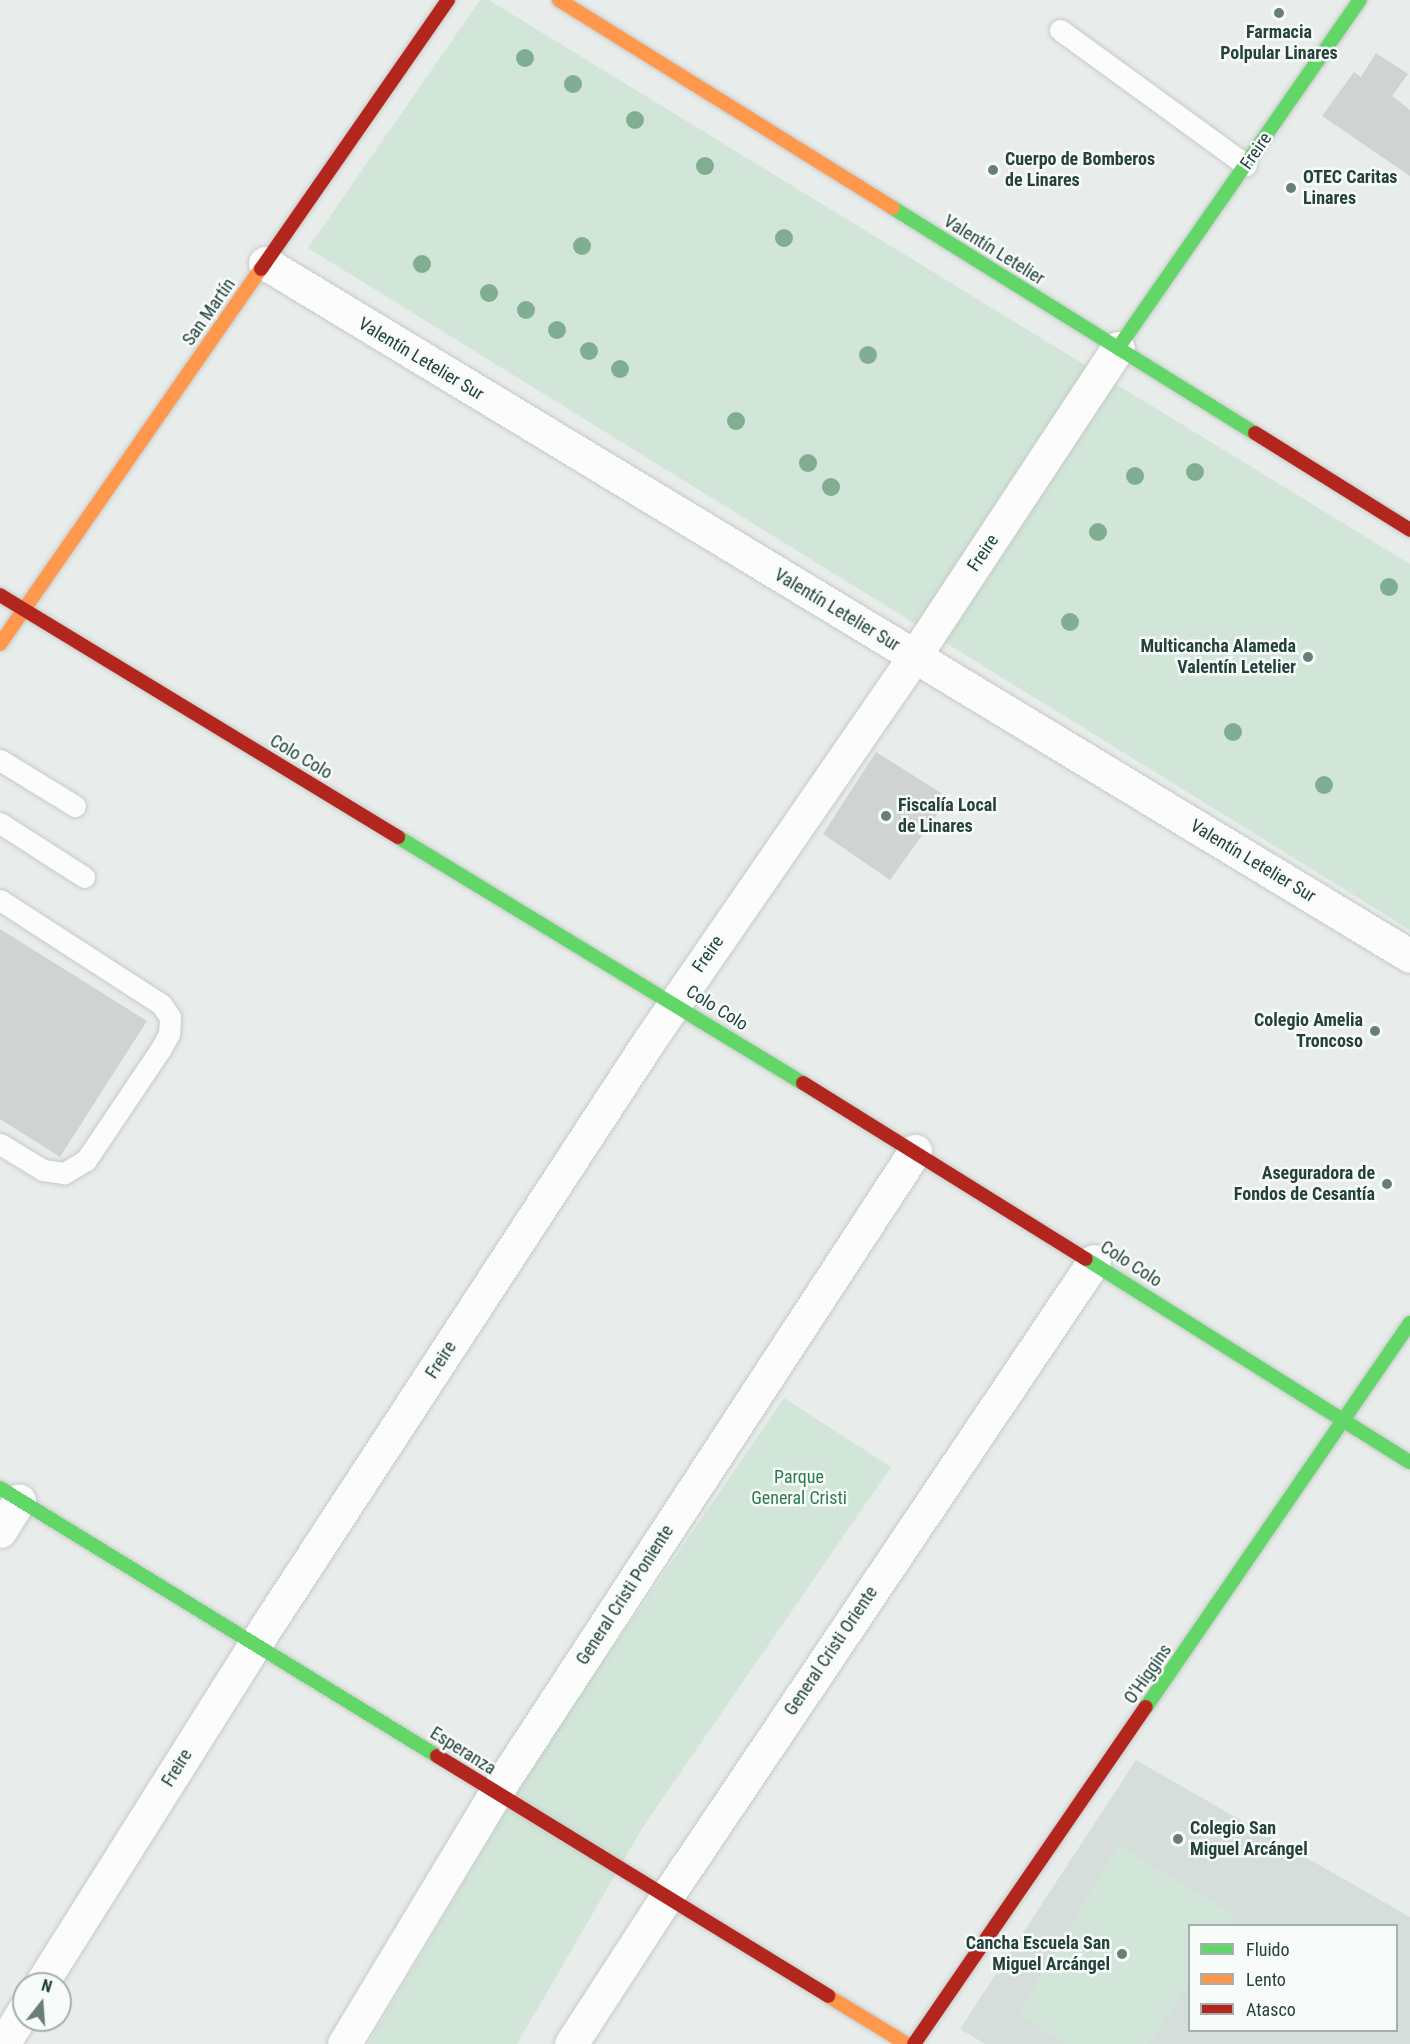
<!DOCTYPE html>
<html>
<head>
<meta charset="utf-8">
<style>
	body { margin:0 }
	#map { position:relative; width:1410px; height:2044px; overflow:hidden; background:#e8edeb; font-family:"Roboto Condensed",sans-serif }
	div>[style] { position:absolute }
	.built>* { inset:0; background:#d6dedb }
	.green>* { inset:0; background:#d1e6d8 }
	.building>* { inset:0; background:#cfd4d2 }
	.roads { filter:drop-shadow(0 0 2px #c5cac8) drop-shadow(0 0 2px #c5cac8) }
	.lane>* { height:21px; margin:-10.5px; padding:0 10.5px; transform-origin:10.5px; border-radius:10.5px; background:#fcfcfc }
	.street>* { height:33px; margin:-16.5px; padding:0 16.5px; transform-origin:16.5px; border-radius:16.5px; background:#fcfcfc }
	.fast>* { height:14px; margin:-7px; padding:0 7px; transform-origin:7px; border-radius:7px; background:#63d668 }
	.slow>* { height:14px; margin:-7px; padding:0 7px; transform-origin:7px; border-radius:7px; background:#ff974d }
	.jam>* { height:14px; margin:-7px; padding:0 7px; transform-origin:7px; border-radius:7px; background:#b3261e }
	.trees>* { width:18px; height:18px; margin:-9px; border-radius:50%; background:#81ae93 }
	.dots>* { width:16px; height:16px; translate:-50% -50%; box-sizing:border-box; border:3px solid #f7fbf9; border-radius:50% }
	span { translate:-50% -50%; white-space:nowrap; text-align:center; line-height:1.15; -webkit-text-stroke:5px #f7fbf9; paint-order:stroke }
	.poi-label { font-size:18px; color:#24423a; font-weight:700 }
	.left { translate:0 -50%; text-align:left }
	.right { translate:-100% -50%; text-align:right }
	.street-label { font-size:18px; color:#24423a }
	.park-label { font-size:18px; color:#2d7a4b }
	.legend { position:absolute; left:1188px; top:1924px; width:210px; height:108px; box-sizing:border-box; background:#f7fbf9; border:2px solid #a3b1ad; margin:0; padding:8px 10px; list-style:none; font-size:18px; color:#24423a }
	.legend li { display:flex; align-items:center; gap:12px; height:30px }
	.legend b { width:30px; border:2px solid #a3b1ad }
	.north { position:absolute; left:12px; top:1972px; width:60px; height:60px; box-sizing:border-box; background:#f7fbf9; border:2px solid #a3b1ad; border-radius:50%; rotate:17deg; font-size:16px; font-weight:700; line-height:24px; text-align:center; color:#24423a }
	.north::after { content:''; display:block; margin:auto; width:21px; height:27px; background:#697e78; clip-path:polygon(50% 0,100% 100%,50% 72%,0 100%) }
</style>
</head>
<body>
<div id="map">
	<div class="built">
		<div style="clip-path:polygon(evenodd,1136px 1760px,1410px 1917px,1410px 2044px,985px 2044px,960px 2029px,1136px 1760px,1190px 1926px,1396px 1926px,1396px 2030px,1190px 2030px,1190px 1926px)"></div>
	</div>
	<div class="green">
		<div style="clip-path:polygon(480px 0,489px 0,1410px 564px,1410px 930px,308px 248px)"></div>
		<div style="clip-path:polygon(784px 1398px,891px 1467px,643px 1827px,517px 2044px,368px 2044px,534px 1763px)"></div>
		<div style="clip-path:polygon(1119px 1845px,1233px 1915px,1226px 1925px,1190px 1926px,1189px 1982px,1149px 2044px,1066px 2044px,1018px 2014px)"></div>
	</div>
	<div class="building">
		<div style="clip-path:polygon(1376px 53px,1408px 74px,1392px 96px,1410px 110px,1410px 176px,1322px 116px,1354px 72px,1361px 77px)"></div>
		<div style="clip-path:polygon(876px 752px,949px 798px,890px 880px,823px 834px)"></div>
		<div style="clip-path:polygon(0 929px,147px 1021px,60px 1157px,0 1119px)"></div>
	</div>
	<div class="roads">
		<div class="lane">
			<div style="left:1060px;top:30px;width:230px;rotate:36deg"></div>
			<div style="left:0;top:760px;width:88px;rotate:31.5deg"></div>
			<div style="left:0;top:823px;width:100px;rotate:32.7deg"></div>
			<div style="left:0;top:900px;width:192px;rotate:32.9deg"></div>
			<div style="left:161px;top:1004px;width:16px;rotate:55deg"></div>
			<div style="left:170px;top:1017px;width:17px;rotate:93deg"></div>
			<div style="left:169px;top:1034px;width:18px;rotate:119deg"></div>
			<div style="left:160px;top:1050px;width:133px;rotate:123.9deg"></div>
			<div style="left:86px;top:1160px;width:26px;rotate:149deg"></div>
			<div style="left:64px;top:1173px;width:21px;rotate:-172deg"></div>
			<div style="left:43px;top:1170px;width:50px;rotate:-148.8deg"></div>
		</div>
		<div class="street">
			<div style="left:265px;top:263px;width:1338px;rotate:31.18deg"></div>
			<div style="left:0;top:1531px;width:36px;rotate:-58deg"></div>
			<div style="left:41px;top:1984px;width:402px;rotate:-57.8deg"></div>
			<div style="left:255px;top:1644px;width:720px;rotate:-56.84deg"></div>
			<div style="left:649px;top:1041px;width:467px;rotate:-55.4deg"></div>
			<div style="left:914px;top:657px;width:370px;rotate:-56.6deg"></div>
			<div style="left:3px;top:2044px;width:40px;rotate:-58deg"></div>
			<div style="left:344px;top:2044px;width:294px;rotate:-58.9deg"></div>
			<div style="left:496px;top:1792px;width:766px;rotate:-56.83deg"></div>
			<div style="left:571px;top:2044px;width:176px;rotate:-57deg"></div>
			<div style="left:667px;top:1896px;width:765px;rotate:-56.08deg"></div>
		</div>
		<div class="fast">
			<div style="left:893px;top:208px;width:426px;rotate:31.9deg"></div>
			<div style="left:1118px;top:348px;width:424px;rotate:-55.2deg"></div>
			<div style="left:398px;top:837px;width:474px;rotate:31.3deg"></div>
			<div style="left:1086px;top:1259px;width:382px;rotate:32.1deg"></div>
			<div style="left:0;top:1488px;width:513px;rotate:31.52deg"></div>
			<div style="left:1146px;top:1707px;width:466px;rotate:-55.5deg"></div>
		</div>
		<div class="slow">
			<div style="left:559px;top:0;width:393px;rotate:31.9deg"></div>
			<div style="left:0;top:644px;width:457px;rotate:-55.2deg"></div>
			<div style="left:828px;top:1996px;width:92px;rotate:31.3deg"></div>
		</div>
		<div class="jam">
			<div style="left:261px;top:269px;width:328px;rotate:-55.2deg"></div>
			<div style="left:1255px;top:433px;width:183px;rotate:32deg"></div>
			<div style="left:0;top:595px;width:466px;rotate:31.3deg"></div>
			<div style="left:803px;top:1083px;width:333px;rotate:31.9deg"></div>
			<div style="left:437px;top:1756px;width:459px;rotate:31.5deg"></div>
			<div style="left:914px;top:2044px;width:409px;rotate:-55.5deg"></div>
		</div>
	</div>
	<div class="trees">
		<div style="left:525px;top:58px"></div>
		<div style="left:573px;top:84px"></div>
		<div style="left:635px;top:120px"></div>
		<div style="left:705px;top:166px"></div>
		<div style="left:784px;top:238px"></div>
		<div style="left:582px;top:246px"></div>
		<div style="left:422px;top:264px"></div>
		<div style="left:489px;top:293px"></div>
		<div style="left:526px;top:310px"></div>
		<div style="left:557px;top:330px"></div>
		<div style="left:589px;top:351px"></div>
		<div style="left:868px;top:355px"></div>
		<div style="left:620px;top:369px"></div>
		<div style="left:736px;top:421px"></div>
		<div style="left:808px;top:463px"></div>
		<div style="left:1195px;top:472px"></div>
		<div style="left:1135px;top:476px"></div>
		<div style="left:831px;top:487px"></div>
		<div style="left:1098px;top:532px"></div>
		<div style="left:1389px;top:587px"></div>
		<div style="left:1070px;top:622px"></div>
		<div style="left:1233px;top:732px"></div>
		<div style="left:1324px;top:785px"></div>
	</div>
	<div class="dots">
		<div style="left:1279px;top:13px;background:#697e78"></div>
		<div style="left:993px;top:170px;background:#697e78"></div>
		<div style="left:1291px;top:188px;background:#697e78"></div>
		<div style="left:1308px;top:657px;background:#697e78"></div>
		<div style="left:886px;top:816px;background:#697e78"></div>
		<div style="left:1375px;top:1031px;background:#697e78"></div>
		<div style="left:1387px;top:1184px;background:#697e78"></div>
		<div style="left:1178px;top:1839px;background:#697e78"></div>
		<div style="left:1122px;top:1954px;background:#697e78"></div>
	</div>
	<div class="poi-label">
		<span style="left:1279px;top:43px">Farmacia<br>Polpular Linares</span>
		<span class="left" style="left:1005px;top:170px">Cuerpo de Bomberos<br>de Linares</span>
		<span class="left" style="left:1303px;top:188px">OTEC Caritas<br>Linares</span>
		<span class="right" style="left:1296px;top:657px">Multicancha Alameda<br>Valentín Letelier</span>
		<span class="left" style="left:898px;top:816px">Fiscalía Local<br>de Linares</span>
		<span class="right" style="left:1363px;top:1031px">Colegio Amelia<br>Troncoso</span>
		<span class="right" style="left:1375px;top:1184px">Aseguradora de<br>Fondos de Cesantía</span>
		<span class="left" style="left:1190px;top:1839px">Colegio San<br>Miguel Arcángel</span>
		<span class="right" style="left:1110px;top:1954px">Cancha Escuela San<br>Miguel Arcángel</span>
	</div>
	<div class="street-label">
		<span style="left:1256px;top:151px;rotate:-55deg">Freire</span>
		<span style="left:994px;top:250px;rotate:32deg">Valentín Letelier</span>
		<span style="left:209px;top:312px;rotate:-55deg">San Martín</span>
		<span style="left:421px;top:359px;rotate:31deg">Valentín Letelier Sur</span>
		<span style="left:983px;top:553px;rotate:-56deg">Freire</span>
		<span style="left:837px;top:610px;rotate:31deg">Valentín Letelier Sur</span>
		<span style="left:301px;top:757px;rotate:31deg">Colo Colo</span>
		<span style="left:1253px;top:861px;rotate:31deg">Valentín Letelier Sur</span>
		<span style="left:708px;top:954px;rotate:-55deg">Freire</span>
		<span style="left:717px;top:1008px;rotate:32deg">Colo Colo</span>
		<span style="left:1131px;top:1264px;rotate:33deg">Colo Colo</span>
		<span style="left:441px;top:1360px;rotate:-57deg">Freire</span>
		<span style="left:625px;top:1595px;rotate:-57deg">General Cristi Poniente</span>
		<span style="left:831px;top:1651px;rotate:-56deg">General Cristi Oriente</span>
		<span style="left:1148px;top:1674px;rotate:-55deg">O'Higgins</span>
		<span style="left:463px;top:1751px;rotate:32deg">Esperanza</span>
		<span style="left:177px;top:1768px;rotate:-58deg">Freire</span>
	</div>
	<div class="park-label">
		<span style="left:799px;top:1488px">Parque<br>General Cristi</span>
	</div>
	<ul class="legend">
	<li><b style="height:8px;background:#63d668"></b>Fluido</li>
	<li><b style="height:8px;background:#ff974d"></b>Lento</li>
	<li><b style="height:8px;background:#b3261e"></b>Atasco</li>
	</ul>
	<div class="north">N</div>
</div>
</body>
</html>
